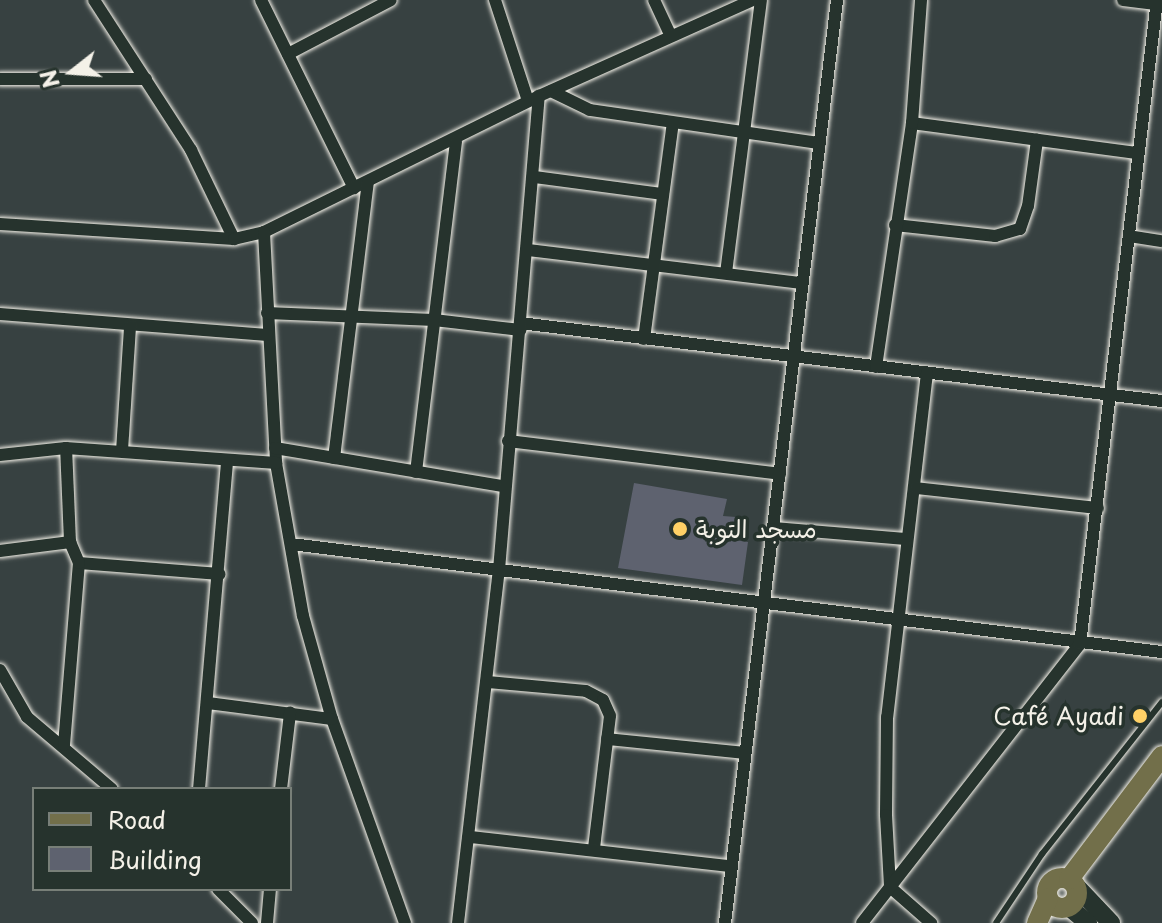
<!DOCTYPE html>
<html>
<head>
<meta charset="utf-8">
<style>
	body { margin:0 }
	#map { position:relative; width:1162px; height:923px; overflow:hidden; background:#374141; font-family:"Playpen Sans","Playpen Sans Arabic",sans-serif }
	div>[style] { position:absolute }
	.building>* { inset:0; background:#5e626f }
	.roads { filter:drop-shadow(0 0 2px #f4f1e8) drop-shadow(0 0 2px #f4f1e8) }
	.lane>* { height:6px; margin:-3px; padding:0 3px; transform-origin:3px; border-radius:3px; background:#26332d }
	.street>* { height:12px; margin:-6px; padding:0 6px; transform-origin:6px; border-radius:6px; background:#26332d }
	.secondary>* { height:18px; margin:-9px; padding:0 9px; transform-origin:9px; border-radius:9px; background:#26332d }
	.primary>* { height:20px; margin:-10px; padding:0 10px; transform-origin:10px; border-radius:10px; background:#726f4a }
	.primary>.ring { margin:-10px; padding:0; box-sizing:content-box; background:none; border:20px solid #726f4a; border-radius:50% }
	.dots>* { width:22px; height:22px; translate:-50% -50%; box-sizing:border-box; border:4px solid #26332d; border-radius:50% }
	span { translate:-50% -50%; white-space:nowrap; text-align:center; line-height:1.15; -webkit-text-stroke:7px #26332d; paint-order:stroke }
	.poi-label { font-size:24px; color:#f4f1e8 }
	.left { translate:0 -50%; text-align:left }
	.right { translate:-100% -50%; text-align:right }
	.legend { position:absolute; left:32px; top:787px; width:260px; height:104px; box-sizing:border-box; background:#26332d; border:2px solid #787f78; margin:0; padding:10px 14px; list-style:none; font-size:24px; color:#f4f1e8 }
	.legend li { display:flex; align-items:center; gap:16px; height:40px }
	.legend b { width:40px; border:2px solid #787f78 }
	.north { position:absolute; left:32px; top:32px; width:80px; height:80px; -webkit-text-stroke:6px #26332d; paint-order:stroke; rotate:253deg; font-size:22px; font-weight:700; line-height:32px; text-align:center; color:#f4f1e8 }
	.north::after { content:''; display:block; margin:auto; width:28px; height:36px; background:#f4f1e8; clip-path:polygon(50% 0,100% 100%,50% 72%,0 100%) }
</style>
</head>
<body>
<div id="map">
	<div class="building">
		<div style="clip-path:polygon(634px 483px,727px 499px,723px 516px,736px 517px,734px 540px,748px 542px,742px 585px,618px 568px)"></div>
	</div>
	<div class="roads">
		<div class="lane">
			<div style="left:996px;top:923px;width:83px;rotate:-56.3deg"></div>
			<div style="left:1042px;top:854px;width:194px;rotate:-51.7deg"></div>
		</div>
		<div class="street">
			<div style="left:94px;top:0;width:179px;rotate:57.1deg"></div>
			<div style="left:191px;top:150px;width:99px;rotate:64.2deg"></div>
			<div style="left:261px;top:0;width:210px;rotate:63.7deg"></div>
			<div style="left:495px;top:0;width:106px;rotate:71.9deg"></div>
			<div style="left:654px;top:0;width:38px;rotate:65deg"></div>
			<div style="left:1123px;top:0;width:39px;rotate:7deg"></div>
			<div style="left:288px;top:54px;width:116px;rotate:-27.7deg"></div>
			<div style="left:0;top:79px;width:146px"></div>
			<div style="left:551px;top:91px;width:43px;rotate:26deg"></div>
			<div style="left:590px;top:110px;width:232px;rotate:8.2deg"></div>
			<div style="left:912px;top:123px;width:228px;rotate:7.6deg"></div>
			<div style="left:535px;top:177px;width:129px;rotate:7.6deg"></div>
			<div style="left:0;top:224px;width:234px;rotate:3.7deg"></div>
			<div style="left:234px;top:239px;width:31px;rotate:-13deg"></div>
			<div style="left:264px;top:232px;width:307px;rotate:-26.3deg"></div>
			<div style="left:539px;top:96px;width:235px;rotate:-24.2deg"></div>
			<div style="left:895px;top:225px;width:101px;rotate:6.3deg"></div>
			<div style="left:995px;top:236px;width:26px;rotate:-16deg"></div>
			<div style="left:1020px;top:229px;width:24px;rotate:-71deg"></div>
			<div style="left:1028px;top:206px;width:67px;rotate:-82.2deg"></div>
			<div style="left:264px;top:232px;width:231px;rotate:87deg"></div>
			<div style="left:276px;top:463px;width:155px;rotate:80deg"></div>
			<div style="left:303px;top:616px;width:107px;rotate:74.3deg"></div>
			<div style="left:332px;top:719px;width:217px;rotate:70.3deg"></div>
			<div style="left:1129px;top:236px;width:33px;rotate:9deg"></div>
			<div style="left:528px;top:250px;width:274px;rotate:6.9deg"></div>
			<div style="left:726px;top:273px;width:275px;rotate:-82.7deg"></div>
			<div style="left:267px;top:313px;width:167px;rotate:2.4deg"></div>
			<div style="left:434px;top:320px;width:87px;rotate:6.6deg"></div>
			<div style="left:0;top:314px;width:268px;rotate:4.5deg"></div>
			<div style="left:520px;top:323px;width:647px;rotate:6.93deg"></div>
			<div style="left:644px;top:339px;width:218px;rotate:-82.4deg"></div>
			<div style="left:876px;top:367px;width:247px;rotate:-81.6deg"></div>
			<div style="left:912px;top:123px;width:123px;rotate:-85.8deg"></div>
			<div style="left:927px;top:373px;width:346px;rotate:96.6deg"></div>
			<div style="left:887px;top:717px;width:98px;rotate:90.6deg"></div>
			<div style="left:886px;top:815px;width:72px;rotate:86.8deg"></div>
			<div style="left:890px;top:887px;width:55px;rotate:41.3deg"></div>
			<div style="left:508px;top:441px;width:274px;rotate:6.9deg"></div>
			<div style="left:275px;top:448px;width:231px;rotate:9.5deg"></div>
			<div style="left:122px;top:451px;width:125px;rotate:-86.3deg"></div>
			<div style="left:0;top:455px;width:66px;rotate:-6.1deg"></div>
			<div style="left:66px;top:448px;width:211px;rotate:4.1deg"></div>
			<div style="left:334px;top:458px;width:277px;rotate:-83deg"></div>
			<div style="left:416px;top:472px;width:333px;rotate:-83.1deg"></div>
			<div style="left:916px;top:488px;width:183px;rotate:6.3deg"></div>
			<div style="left:774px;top:528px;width:132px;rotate:4.8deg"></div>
			<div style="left:291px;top:544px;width:878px;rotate:7.07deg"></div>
			<div style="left:0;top:551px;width:71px;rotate:-7.3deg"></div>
			<div style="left:79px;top:563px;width:141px;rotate:4.5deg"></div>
			<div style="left:0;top:670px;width:54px;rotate:60.1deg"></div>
			<div style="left:27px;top:717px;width:111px;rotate:40.3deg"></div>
			<div style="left:488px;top:682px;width:98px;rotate:5.2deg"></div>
			<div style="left:586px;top:691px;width:19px;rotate:28deg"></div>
			<div style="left:603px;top:700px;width:17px;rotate:66deg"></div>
			<div style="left:610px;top:716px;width:134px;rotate:96.9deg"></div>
			<div style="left:208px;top:703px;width:125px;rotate:7.4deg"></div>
			<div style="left:607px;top:739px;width:138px;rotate:5.8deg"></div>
			<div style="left:64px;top:745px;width:183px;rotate:-85.3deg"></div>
			<div style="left:79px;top:563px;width:23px;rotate:-113deg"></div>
			<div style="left:70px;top:542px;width:94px;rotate:-92.4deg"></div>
			<div style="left:199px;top:789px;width:329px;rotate:-85.1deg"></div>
			<div style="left:281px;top:789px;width:77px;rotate:-83.2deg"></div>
			<div style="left:470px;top:837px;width:262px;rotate:6.4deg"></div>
			<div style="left:218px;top:889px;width:48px;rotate:45deg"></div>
			<div style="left:267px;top:923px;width:34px;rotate:-85deg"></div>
			<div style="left:458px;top:923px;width:355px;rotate:-83.4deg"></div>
			<div style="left:499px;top:570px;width:476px;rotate:-85.2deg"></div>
			<div style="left:725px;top:923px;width:930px;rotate:-83.08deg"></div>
			<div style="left:862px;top:923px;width:354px;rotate:-52deg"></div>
			<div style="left:1080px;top:644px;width:649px;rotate:-83.18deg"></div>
		</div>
		<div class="secondary">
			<div style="left:1076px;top:886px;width:51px;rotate:46.6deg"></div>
			<div style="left:1069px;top:907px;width:25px;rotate:40deg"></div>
		</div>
		<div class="primary">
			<div class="ring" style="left:1047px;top:878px;width:10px;height:10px"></div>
			<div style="left:1069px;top:879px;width:154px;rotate:-52.9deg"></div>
			<div style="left:1037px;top:923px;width:27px;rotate:-66deg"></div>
		</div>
	</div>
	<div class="dots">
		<div style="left:680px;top:529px;background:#ffd166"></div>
		<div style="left:1140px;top:716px;background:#ffd166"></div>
	</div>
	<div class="poi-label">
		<span class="left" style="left:696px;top:529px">مسجد التوبة</span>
		<span class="right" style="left:1124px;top:716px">Café Ayadi</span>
	</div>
	<ul class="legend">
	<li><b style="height:10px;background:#726f4a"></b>Road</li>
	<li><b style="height:22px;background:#5e626f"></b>Building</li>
	</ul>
	<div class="north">N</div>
</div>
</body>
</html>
